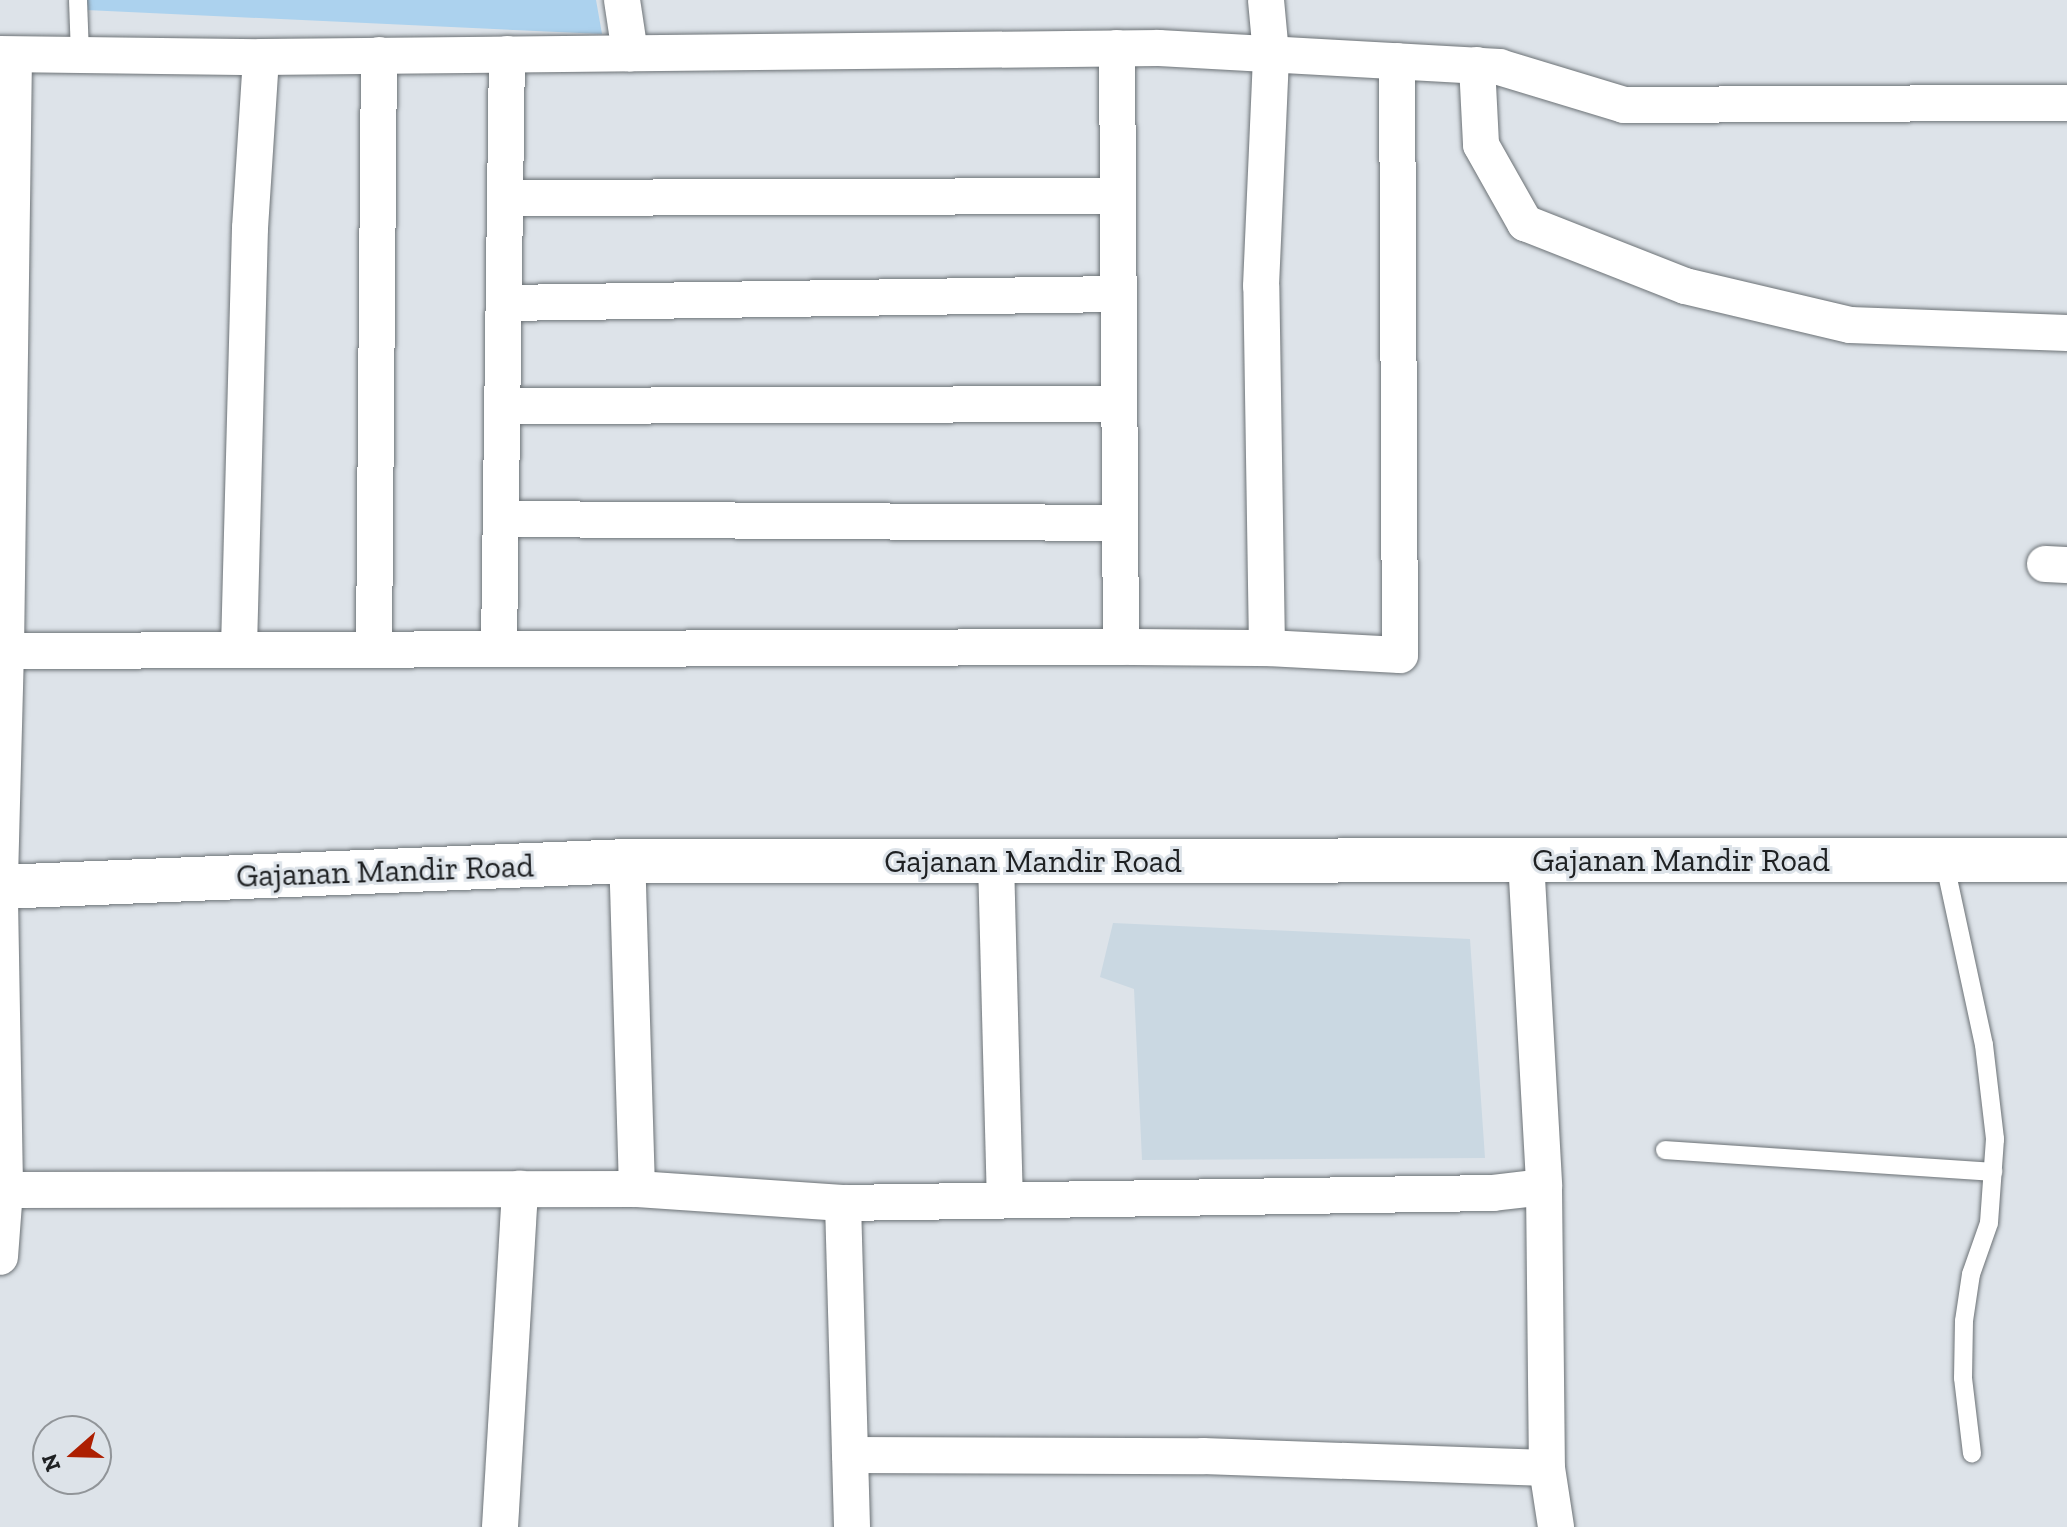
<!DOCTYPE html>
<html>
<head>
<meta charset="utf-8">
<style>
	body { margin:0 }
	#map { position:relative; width:2067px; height:1527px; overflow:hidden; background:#dde3e9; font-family:"Zilla Slab",serif }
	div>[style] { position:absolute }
	.built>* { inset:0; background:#cad8e2 }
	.green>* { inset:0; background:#acd2ee }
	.roads { filter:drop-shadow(0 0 2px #6c7276) drop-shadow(0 0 2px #6c7276) }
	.lane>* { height:18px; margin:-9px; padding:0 9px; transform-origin:9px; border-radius:9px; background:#fff }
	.street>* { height:36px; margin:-18px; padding:0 18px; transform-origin:18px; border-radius:18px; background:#fff }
	.secondary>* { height:44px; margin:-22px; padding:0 22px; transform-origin:22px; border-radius:22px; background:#fff }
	span { translate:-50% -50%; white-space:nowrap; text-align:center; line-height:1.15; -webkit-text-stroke:6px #dde3e9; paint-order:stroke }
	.street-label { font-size:32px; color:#1e2022 }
	.north { position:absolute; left:32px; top:1415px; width:80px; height:80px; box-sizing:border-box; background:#dde3e9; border:2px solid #919599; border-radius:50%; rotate:250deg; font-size:22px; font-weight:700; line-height:32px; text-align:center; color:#1e2022 }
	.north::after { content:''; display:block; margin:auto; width:28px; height:36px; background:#ad1f01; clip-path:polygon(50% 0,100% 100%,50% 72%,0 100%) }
</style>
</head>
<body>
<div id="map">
	<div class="built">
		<div style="clip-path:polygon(1113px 923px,1470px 939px,1485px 1158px,1142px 1160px,1134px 989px,1100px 977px)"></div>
	</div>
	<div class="green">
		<div style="clip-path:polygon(86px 0,596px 0,602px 34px,86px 10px)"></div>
	</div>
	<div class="roads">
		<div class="lane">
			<div style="left:78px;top:0;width:55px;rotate:87.9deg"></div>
			<div style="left:1944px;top:860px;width:189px;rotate:77.8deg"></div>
			<div style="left:1984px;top:1045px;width:95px;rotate:83.3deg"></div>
			<div style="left:1995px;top:1139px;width:84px;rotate:94.1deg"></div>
			<div style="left:1989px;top:1223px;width:54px;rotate:109.4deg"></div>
			<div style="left:1971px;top:1274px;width:48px;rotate:98.5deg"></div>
			<div style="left:1964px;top:1321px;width:57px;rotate:91deg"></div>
			<div style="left:1963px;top:1378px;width:76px;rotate:83.2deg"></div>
			<div style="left:1665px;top:1150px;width:329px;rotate:3.8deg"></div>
		</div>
		<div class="street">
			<div style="left:622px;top:0;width:54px;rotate:81.4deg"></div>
			<div style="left:1117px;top:48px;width:599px;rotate:89.62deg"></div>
			<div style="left:1121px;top:647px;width:146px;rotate:0.4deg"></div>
			<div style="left:1267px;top:648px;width:362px;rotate:-90.9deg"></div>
			<div style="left:1261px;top:286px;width:232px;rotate:-87.5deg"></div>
			<div style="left:1271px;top:54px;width:54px;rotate:-95.3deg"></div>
			<div style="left:0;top:54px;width:261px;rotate:0.7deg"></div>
			<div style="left:261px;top:57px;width:898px;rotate:-0.57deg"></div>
			<div style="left:1159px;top:48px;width:341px;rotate:3.2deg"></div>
			<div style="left:1499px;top:67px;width:131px;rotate:16.9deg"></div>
			<div style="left:1624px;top:105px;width:443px;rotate:-0.3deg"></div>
			<div style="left:1477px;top:65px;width:80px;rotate:87.1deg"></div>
			<div style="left:1481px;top:145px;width:90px;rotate:60.6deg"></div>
			<div style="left:1525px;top:223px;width:172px;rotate:21.5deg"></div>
			<div style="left:1685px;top:286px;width:170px;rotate:13.3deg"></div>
			<div style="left:1850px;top:325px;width:217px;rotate:2.1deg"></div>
			<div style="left:505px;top:198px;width:613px;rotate:-0.19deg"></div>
			<div style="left:504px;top:303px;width:614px;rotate:-0.84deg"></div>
			<div style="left:503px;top:406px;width:616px;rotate:-0.19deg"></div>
			<div style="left:501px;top:519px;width:618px;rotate:0.37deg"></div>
			<div style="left:2045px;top:564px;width:22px;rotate:3deg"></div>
			<div style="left:499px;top:647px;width:593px;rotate:-89.23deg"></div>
			<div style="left:239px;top:648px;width:420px;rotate:-88.5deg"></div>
			<div style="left:250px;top:228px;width:171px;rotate:-86.3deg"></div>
			<div style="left:374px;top:648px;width:593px;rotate:-89.52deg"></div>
			<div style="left:1267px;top:648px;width:133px;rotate:3deg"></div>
			<div style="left:1400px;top:655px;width:594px;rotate:-90.29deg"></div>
			<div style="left:6px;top:651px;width:596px;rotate:-89.23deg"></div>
			<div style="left:1526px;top:860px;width:327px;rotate:86.8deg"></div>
			<div style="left:1544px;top:1187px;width:51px;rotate:173.3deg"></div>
			<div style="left:1493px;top:1193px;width:650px;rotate:179.12deg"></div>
			<div style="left:843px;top:1203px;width:252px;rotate:88.4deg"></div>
			<div style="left:850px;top:1455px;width:353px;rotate:0.2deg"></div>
			<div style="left:1203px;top:1456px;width:344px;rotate:2deg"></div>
			<div style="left:1547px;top:1468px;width:60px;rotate:81.3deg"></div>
			<div style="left:996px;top:861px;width:339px;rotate:88.5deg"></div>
			<div style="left:0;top:879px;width:228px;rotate:-88.5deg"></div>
			<div style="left:6px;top:651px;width:1115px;rotate:-0.21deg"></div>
			<div style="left:0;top:899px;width:291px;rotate:89deg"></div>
			<div style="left:5px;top:1190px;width:67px;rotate:94.3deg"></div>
			<div style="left:1544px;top:1187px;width:281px;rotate:89.4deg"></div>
			<div style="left:637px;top:1189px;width:206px;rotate:3.9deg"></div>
			<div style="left:5px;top:1190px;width:632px;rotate:-0.09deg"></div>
			<div style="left:637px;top:1189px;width:328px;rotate:-91.7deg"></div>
			<div style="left:850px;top:1455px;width:72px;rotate:88.4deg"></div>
			<div style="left:500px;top:1527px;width:339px;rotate:-86.6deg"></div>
		</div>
		<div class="secondary">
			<div style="left:0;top:887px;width:628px;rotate:-2.37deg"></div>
			<div style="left:627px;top:861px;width:1440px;rotate:-0.04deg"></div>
		</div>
	</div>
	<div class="street-label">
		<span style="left:1681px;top:860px">Gajanan Mandir Road</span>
		<span style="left:1033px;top:861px">Gajanan Mandir Road</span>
		<span style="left:385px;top:871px;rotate:-2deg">Gajanan Mandir Road</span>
	</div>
	<div class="north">N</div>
</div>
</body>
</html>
